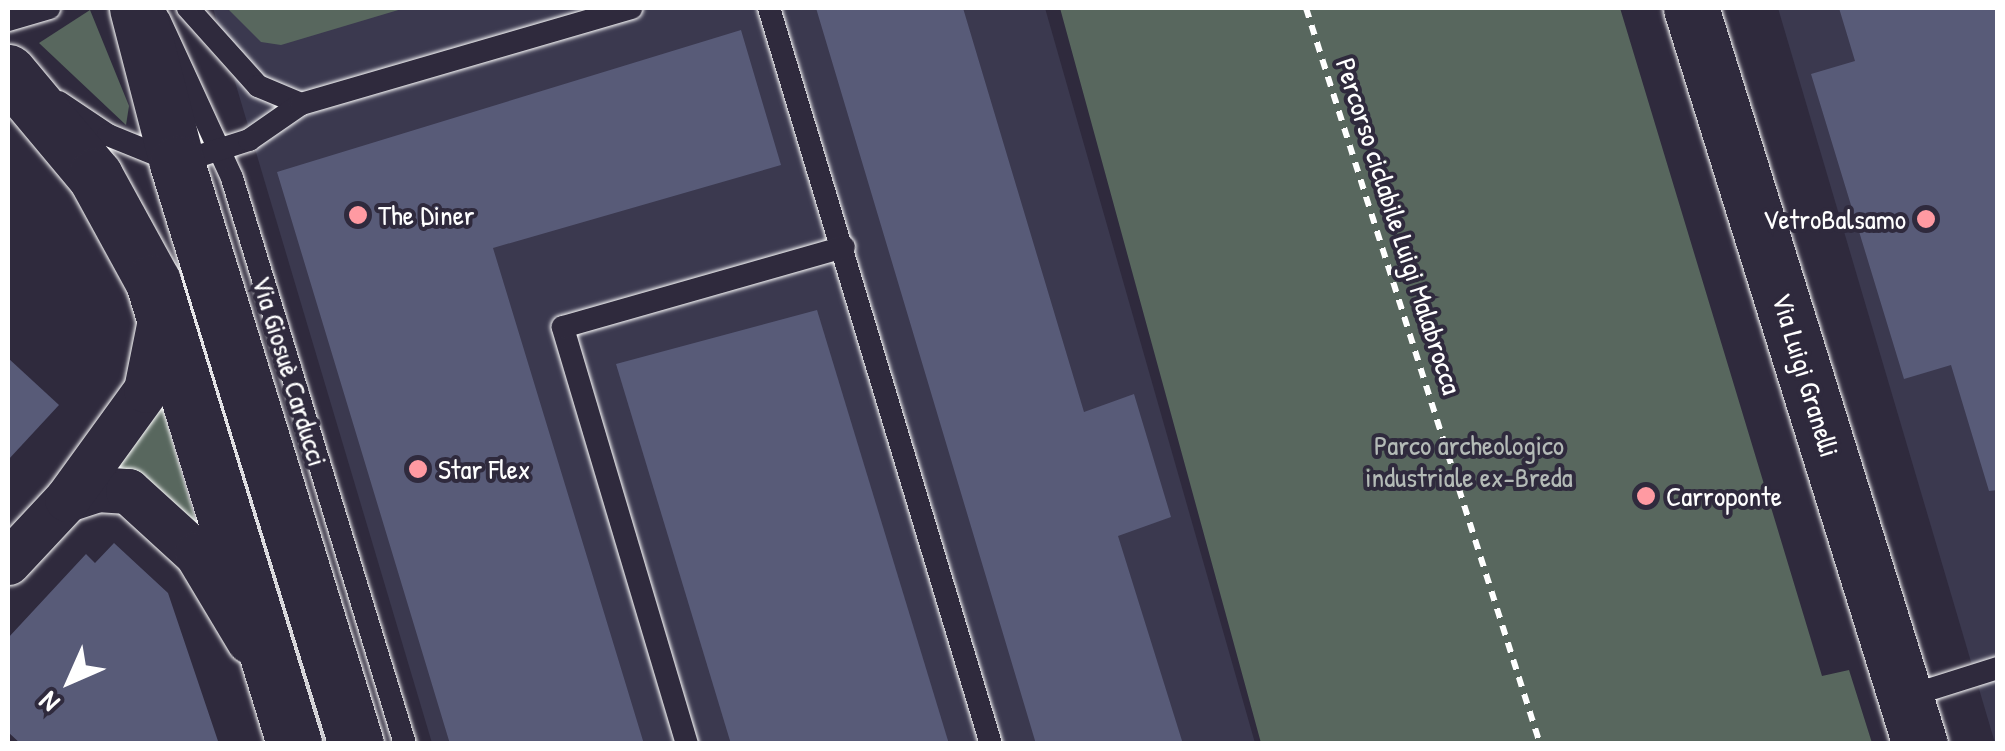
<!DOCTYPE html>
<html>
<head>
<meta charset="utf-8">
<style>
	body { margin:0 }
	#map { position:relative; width:2005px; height:751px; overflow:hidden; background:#2f2a3d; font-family:"Patrick Hand",sans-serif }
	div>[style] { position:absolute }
	.built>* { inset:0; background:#3b394f }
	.green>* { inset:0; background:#58675e }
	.building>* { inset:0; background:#585b78 }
	.path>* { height:6px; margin-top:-3px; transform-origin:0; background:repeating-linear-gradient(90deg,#fff 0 10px,transparent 0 18px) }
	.roads { filter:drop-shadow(0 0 2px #fff) drop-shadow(0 0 2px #fff) }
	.lane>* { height:22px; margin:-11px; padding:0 11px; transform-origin:11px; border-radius:11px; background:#2f2a3d }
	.street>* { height:45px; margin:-22.5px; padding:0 22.5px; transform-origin:22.5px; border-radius:22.5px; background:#2f2a3d }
	.secondary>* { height:55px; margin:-27.5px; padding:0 27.5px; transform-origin:27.5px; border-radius:27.5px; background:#2f2a3d }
	.dots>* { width:28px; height:28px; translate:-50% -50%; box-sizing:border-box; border:5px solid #2f2a3d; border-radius:50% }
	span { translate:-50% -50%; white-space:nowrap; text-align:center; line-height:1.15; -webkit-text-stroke:8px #2f2a3d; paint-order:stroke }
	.poi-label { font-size:28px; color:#fff }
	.left { translate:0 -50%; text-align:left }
	.right { translate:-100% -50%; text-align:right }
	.street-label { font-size:28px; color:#fff }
	.park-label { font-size:28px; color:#b4bbb7 }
	.frame { position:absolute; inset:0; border:10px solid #fff; pointer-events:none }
	.north { position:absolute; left:20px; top:631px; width:100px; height:100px; -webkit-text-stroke:8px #2f2a3d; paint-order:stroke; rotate:225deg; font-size:28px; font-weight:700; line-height:40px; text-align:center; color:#fff }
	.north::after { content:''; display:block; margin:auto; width:35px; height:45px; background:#fff; clip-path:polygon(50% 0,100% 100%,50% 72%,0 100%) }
</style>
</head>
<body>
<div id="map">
	<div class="built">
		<div style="clip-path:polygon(213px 8px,1045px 8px,1255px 743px,432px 743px)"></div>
		<div style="clip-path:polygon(1778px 8px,1997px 8px,1997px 743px,1995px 743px)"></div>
	</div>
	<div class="green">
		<div style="clip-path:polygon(227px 8px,405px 8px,281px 45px,261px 42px)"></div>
		<div style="clip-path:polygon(1060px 8px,1620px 8px,1822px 676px,1849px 670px,1872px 743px,1261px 743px)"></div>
		<div style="clip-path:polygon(90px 10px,129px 106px,126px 125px,39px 43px)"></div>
		<div style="clip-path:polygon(159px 403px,163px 410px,198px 529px,146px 478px,103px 465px)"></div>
	</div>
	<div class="building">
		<div style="clip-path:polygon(816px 8px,963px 8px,1084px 412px,1134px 394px,1171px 517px,1118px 536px,1183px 744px,1036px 744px)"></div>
		<div style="clip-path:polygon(1839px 8px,1998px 8px,1998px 490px,1989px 491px,1951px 365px,1904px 379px,1811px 74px,1855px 61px)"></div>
		<div style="clip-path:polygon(741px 30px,781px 165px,493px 248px,644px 744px,450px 744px,277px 172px)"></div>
		<div style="clip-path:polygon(817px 310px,949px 744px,731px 744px,616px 364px)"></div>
		<div style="clip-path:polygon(8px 358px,59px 405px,8px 460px)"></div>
		<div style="clip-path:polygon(114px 543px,168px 593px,219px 744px,21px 744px,8px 732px,8px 638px,86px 554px,95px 563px)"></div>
	</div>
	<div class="path">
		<div style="left:1306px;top:8px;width:772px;rotate:72.36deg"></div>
	</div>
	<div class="roads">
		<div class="lane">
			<div style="left:188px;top:8px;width:105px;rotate:48.1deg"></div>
			<div style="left:258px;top:86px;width:47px;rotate:22.7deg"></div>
			<div style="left:769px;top:8px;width:769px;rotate:73.22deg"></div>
			<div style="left:159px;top:19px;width:175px;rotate:65.3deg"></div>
			<div style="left:232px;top:178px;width:592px;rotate:73deg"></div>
			<div style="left:8px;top:20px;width:43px;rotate:-16.3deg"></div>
			<div style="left:59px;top:102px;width:59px;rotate:34deg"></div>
			<div style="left:108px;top:135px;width:74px;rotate:22.1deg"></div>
			<div style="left:177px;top:163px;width:76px;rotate:-17.7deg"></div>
			<div style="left:249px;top:140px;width:63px;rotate:-34.7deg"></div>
			<div style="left:301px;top:104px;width:344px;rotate:-16.2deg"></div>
			<div style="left:1906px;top:697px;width:96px;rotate:-17.5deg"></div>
			<div style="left:687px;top:744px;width:435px;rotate:-106.6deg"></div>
			<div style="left:563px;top:327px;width:292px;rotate:-15.9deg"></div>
		</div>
		<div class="street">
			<div style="left:67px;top:499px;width:32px;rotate:-18deg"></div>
			<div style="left:97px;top:489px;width:31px;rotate:4deg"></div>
			<div style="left:128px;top:491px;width:93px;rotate:42.4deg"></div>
			<div style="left:197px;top:554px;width:101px;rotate:59.1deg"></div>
			<div style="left:8px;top:562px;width:86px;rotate:-46.9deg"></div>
			<div style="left:67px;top:499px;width:135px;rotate:-54.1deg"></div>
			<div style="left:146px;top:390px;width:82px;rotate:-78.7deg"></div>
		</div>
		<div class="secondary">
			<div style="left:137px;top:8px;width:160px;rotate:75.5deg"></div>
			<div style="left:177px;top:163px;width:608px;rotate:72.88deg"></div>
			<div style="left:1691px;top:8px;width:771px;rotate:72.72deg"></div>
			<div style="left:8px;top:72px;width:136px;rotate:50.1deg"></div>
			<div style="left:95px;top:176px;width:121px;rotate:61.3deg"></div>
			<div style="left:153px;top:282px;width:483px;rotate:73deg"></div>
		</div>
	</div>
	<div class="dots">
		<div style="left:358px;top:215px;background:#ff9aa2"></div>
		<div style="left:1926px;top:219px;background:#ff9aa2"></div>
		<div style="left:418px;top:469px;background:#ff9aa2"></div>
		<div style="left:1646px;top:496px;background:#ff9aa2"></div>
	</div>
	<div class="poi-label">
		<span class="left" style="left:378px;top:215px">The Diner</span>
		<span class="right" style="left:1906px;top:219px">VetroBalsamo</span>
		<span class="left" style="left:438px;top:469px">Star Flex</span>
		<span class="left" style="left:1666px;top:496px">Carroponte</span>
	</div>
	<div class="street-label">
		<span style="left:1399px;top:226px;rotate:72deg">Percorso ciclabile Luigi Malabrocca</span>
		<span style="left:290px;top:371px;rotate:73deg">Via Giosuè Carducci</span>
		<span style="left:1806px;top:375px;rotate:73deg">Via Luigi Granelli</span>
	</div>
	<div class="park-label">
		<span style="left:1469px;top:461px">Parco archeologico<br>industriale ex-Breda</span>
	</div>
	<div class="frame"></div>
	<div class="north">N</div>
</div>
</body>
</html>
